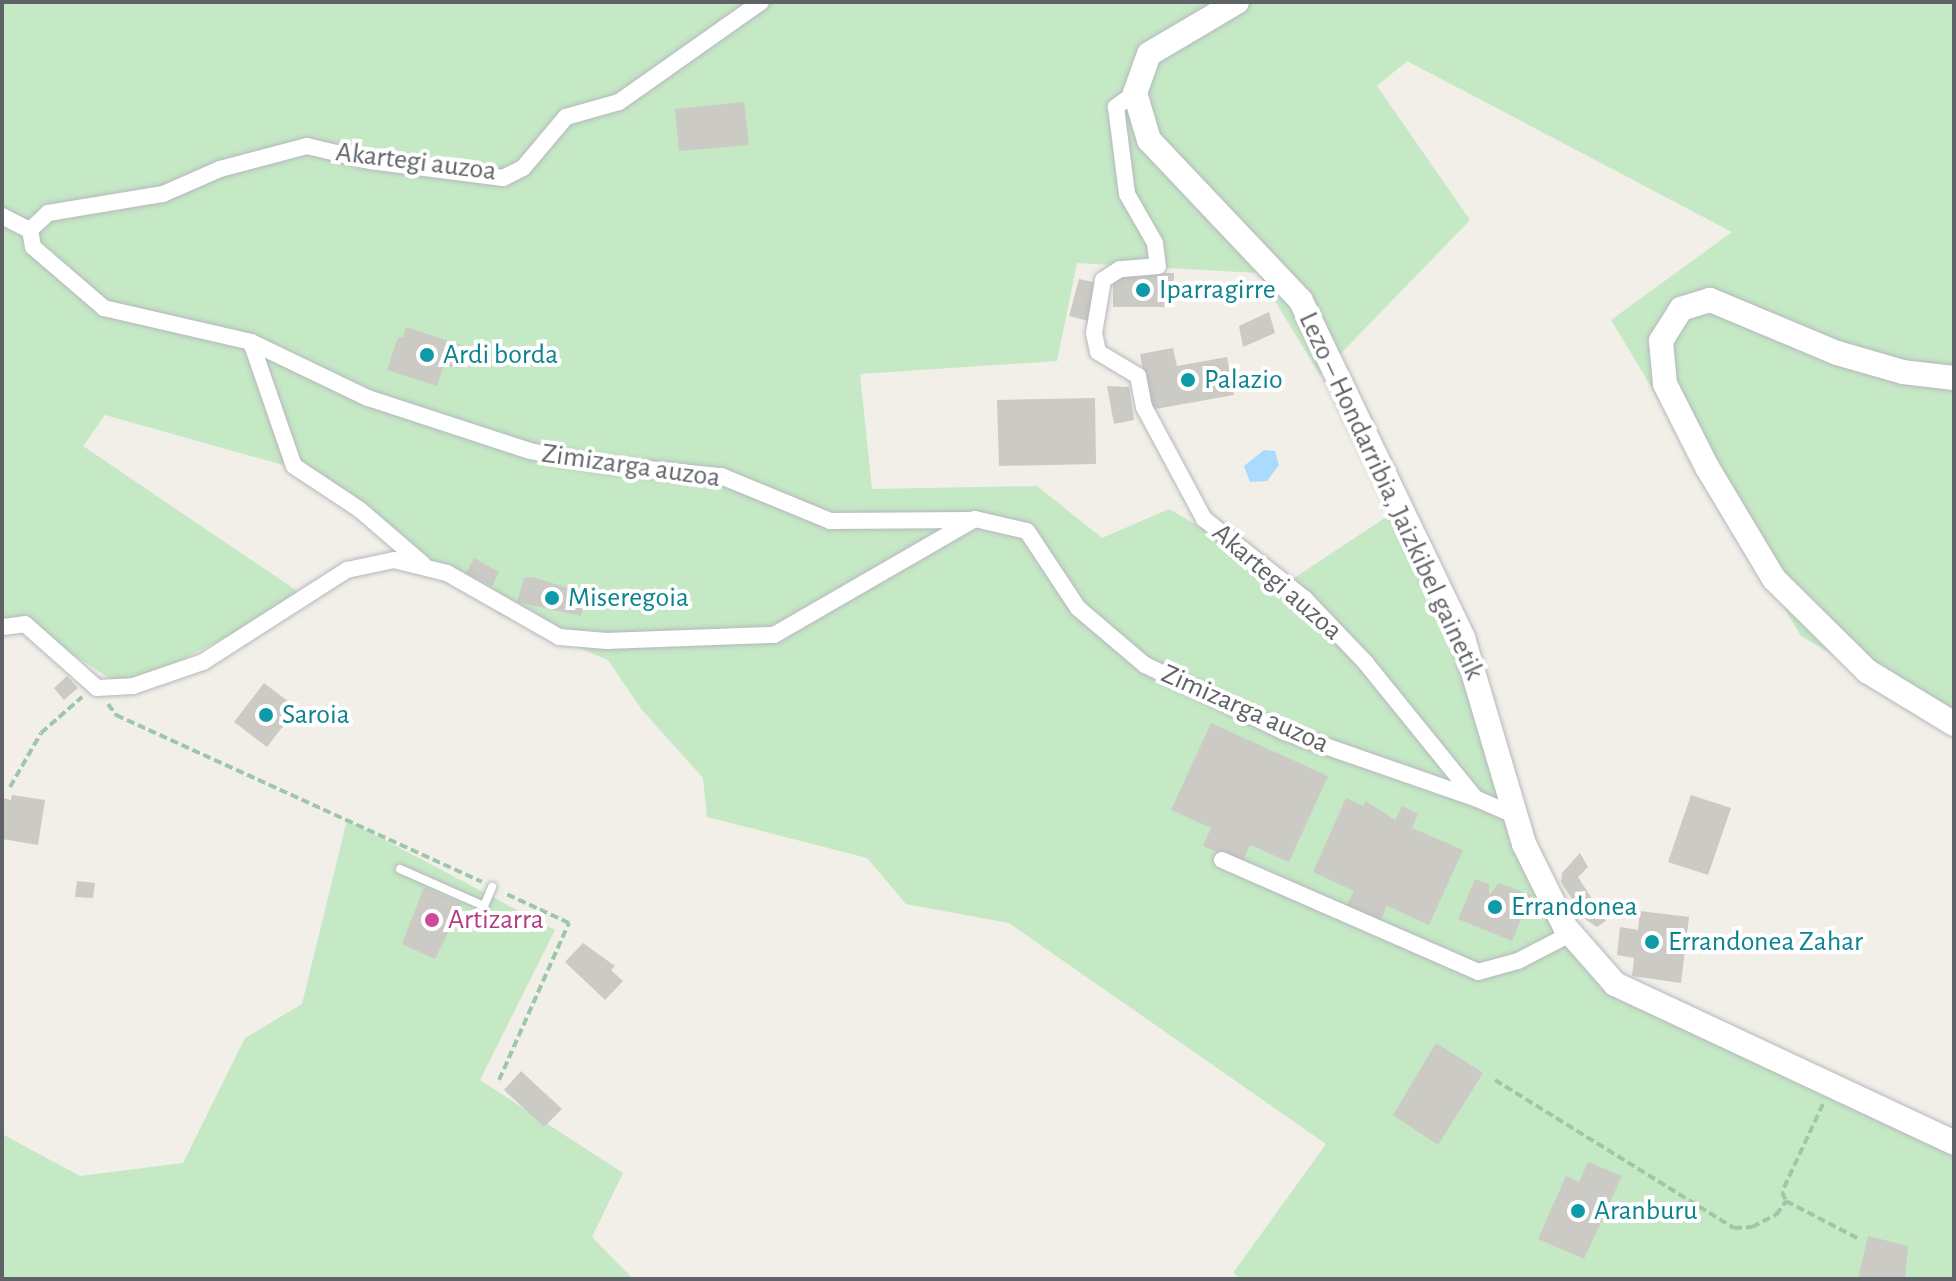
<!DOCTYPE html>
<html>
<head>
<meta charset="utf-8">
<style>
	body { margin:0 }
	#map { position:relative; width:1956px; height:1281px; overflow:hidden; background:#f1efe8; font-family:"Alegreya Sans",sans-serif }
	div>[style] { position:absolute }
	.green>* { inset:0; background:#c5e8c5 }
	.water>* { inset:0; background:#aadaff }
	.building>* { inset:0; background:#cccac5 }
	.path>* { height:4px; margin-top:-2px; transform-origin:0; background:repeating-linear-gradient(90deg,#9cc7a9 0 8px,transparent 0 12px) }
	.roads { filter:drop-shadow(0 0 2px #b5b8bc) drop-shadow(0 0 2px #b5b8bc) }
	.lane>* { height:8px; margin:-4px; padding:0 4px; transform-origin:4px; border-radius:4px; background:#fff }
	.street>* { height:16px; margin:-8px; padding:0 8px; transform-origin:8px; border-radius:8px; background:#fff }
	.secondary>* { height:24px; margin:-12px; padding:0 12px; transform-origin:12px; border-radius:12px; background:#fff }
	.dots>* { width:22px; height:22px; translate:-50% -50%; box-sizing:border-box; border:4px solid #fff; border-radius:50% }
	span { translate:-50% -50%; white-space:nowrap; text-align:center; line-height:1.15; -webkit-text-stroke:8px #fff; paint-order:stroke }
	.street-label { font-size:28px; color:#5f6368 }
	.culture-label { font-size:28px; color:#0d838f }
	.left { translate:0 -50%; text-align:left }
	.hotel-label { font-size:28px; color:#b23c85 }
	.frame { position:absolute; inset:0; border:4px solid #5f6368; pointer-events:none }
</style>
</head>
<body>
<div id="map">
	<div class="green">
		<div style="clip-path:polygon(2px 2px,1954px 2px,1954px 725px,1801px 636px,1611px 320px,1732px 232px,1407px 61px,1377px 86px,1470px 220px,1320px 375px,1258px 273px,1077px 263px,1057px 361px,860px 374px,872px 489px,1037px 486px,1102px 538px,1169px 509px,1291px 580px,1400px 508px,1580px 958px,1954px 1133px,1954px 1279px,1241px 1279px,1233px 1273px,1326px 1144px,1009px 923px,906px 904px,867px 858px,707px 817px,703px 778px,642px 710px,608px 660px,501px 615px,308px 472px,105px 415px,83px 446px,306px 597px,125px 688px,15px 618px,2px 628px)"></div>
		<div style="clip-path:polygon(347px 820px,555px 930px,480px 1080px,623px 1173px,592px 1237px,633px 1279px,2px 1279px,2px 1134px,80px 1176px,183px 1163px,245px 1038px,302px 1004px)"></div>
	</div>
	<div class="water">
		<div style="clip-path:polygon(1264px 450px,1275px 451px,1279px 465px,1267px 481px,1250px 482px,1244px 466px)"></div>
	</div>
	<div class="building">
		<div style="clip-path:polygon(744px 102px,749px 145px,679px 151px,675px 109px)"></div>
		<div style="clip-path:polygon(1113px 273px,1174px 273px,1174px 307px,1113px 307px)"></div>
		<div style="clip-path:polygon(1079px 279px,1097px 283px,1088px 321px,1069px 316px)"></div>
		<div style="clip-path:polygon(1269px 312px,1275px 333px,1243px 347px,1239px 326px)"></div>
		<div style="clip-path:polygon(406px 327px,464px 346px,457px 368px,444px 364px,437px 386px,387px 370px,398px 337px,403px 338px)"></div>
		<div style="clip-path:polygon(1173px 348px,1177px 366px,1227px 357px,1234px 395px,1150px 410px,1140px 354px)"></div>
		<div style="clip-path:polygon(1107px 386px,1129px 387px,1134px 420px,1114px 424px)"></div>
		<div style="clip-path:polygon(1095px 398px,1096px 464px,999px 466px,997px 400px)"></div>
		<div style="clip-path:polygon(474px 558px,499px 572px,492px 586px,466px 573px)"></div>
		<div style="clip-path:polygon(533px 577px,587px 594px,581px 616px,517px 602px,524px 578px)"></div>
		<div style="clip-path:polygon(67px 676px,78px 688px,64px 700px,54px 688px)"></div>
		<div style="clip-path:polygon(264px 683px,297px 708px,267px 747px,234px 722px)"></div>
		<div style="clip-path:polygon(1211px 723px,1328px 776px,1289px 862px,1250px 845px,1242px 863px,1203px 846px,1211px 828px,1171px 810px)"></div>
		<div style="clip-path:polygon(12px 795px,45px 800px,38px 845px,2px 839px,2px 798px,11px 800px)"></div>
		<div style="clip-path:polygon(1691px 795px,1731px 808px,1708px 875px,1668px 862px)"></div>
		<div style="clip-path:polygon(1346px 798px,1363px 806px,1366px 801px,1395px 820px,1402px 806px,1418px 814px,1412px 828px,1463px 850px,1429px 925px,1387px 906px,1381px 920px,1347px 905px,1354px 891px,1313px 872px)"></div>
		<div style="clip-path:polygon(1580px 853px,1588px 867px,1578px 877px,1606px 921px,1597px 927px,1585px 919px,1561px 882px,1562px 873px)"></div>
		<div style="clip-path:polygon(1475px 879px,1489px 884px,1489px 895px,1499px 883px,1531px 895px,1512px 941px,1458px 919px)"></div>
		<div style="clip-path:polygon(77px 881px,95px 883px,93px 898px,75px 897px)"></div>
		<div style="clip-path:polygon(424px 887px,462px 904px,435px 959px,402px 944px)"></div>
		<div style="clip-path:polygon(1640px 911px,1689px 917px,1681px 983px,1632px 976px,1634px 958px,1617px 955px,1620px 927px,1638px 930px)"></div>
		<div style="clip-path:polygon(583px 943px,615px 966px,611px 970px,623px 981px,605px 1000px,565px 962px)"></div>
		<div style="clip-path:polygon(1436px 1043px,1483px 1073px,1438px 1145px,1393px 1115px)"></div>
		<div style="clip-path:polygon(521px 1071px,562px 1109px,544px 1127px,504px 1090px)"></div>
		<div style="clip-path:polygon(1588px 1162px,1622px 1176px,1584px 1259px,1538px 1239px,1566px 1176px,1579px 1182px)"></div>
		<div style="clip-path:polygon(1868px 1236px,1908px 1246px,1905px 1279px,1858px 1279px)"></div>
	</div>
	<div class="path">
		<div style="left:108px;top:704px;width:14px;rotate:54deg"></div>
		<div style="left:116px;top:715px;width:402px;rotate:24.5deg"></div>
		<div style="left:10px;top:787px;width:62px;rotate:-60.1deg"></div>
		<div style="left:41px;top:733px;width:55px;rotate:-41.3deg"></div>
		<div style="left:499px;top:1080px;width:172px;rotate:-66deg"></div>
		<div style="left:569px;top:923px;width:72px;rotate:-155.2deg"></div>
		<div style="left:1495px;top:1080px;width:281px;rotate:31.8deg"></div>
		<div style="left:1734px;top:1228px;width:18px;rotate:-3deg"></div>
		<div style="left:1752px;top:1227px;width:27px;rotate:-27deg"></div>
		<div style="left:1776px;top:1215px;width:17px;rotate:-54deg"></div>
		<div style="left:1823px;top:1104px;width:97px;rotate:115deg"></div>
		<div style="left:1782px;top:1192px;width:10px;rotate:66deg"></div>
		<div style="left:1786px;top:1201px;width:82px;rotate:27.5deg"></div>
	</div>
	<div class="roads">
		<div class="lane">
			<div style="left:400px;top:869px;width:92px;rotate:23.8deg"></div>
			<div style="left:484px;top:906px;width:21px;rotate:-67deg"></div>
		</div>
		<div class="street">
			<div style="left:1135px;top:93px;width:24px;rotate:144deg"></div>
			<div style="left:1116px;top:107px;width:88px;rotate:82.8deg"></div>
			<div style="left:1127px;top:194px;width:56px;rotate:60.3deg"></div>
			<div style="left:1155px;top:243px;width:23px;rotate:83deg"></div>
			<div style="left:1158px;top:266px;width:38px;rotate:175deg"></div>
			<div style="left:1120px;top:269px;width:20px;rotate:147deg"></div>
			<div style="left:1103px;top:280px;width:54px;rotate:99.6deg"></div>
			<div style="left:1094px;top:333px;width:19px;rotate:78deg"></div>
			<div style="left:1098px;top:352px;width:47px;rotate:31deg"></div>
			<div style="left:1138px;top:376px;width:32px;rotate:79deg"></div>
			<div style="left:1144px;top:407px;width:127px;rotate:61.8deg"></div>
			<div style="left:1204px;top:519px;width:129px;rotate:38.4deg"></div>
			<div style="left:1305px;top:599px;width:87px;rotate:46.4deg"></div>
			<div style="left:1365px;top:662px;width:175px;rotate:51deg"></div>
			<div style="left:1475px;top:798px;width:43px;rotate:23.6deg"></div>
			<div style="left:2px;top:216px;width:31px;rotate:27deg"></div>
			<div style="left:30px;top:230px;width:17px;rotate:80deg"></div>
			<div style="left:33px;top:247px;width:94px;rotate:40.7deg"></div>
			<div style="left:104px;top:308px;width:151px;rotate:13deg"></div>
			<div style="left:251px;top:342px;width:130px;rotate:25.6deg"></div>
			<div style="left:368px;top:398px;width:170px;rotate:18.1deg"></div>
			<div style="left:530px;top:451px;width:69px;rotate:10.8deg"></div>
			<div style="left:598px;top:464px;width:124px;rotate:5.6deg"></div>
			<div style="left:721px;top:476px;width:118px;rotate:22.4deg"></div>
			<div style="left:830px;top:521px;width:141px;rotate:-0.4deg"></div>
			<div style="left:30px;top:230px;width:25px;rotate:-43deg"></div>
			<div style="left:48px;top:213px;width:117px;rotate:-9.4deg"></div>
			<div style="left:163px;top:194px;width:62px;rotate:-23.7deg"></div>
			<div style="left:220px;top:169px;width:90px;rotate:-14.8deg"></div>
			<div style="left:307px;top:146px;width:65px;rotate:13.4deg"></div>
			<div style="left:370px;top:161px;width:134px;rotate:7.3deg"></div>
			<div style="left:503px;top:178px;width:22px;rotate:-27deg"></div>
			<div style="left:523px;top:168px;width:67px;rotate:-49.9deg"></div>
			<div style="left:566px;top:117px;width:55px;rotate:-15.8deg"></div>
			<div style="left:619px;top:102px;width:174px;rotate:-35.2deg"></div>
			<div style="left:251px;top:342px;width:131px;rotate:70.9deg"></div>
			<div style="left:294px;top:466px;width:78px;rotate:33.5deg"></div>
			<div style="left:359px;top:509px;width:84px;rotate:40.7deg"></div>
			<div style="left:2px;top:627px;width:23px;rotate:-7deg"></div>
			<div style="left:25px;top:624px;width:96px;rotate:41.6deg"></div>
			<div style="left:97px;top:688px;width:36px;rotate:-3deg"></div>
			<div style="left:133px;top:686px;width:74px;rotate:-18.9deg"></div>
			<div style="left:203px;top:662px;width:171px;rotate:-32.6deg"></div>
			<div style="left:347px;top:570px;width:48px;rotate:-12deg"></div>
			<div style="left:394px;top:560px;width:55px;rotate:13.8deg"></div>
			<div style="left:447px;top:573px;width:129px;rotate:29.7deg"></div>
			<div style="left:559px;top:637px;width:48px;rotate:4.8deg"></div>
			<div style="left:607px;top:641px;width:167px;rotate:-2.1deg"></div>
			<div style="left:774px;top:635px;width:232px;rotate:-30deg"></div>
			<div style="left:975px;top:519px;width:53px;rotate:13deg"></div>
			<div style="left:1027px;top:531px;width:92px;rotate:56.5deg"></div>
			<div style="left:1078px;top:608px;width:88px;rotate:40.4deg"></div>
			<div style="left:1145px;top:665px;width:155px;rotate:25.6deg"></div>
			<div style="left:1285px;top:732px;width:201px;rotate:19.2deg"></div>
			<div style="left:1222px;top:860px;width:279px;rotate:23.6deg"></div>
			<div style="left:1478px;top:972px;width:41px;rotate:-15.4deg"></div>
			<div style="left:1518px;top:961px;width:59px;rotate:-27.4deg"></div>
		</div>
		<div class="secondary">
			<div style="left:1237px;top:2px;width:102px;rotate:149.4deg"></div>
			<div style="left:1149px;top:54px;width:41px;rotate:109.7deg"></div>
			<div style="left:1135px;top:93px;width:49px;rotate:73.4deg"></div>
			<div style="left:1149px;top:140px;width:221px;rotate:46.6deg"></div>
			<div style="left:1301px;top:301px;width:374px;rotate:64.3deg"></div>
			<div style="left:1463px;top:638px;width:215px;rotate:73.5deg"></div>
			<div style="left:1524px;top:844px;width:93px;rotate:63.7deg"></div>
			<div style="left:1565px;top:927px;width:76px;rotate:48.7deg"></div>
			<div style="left:1615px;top:984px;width:374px;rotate:25.1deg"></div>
			<div style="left:1954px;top:378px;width:51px;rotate:-173.3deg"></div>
			<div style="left:1903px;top:372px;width:69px;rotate:-163.9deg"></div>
			<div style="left:1837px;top:353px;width:138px;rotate:-157.3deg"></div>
			<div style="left:1710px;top:300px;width:30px;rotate:163deg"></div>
			<div style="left:1681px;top:309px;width:38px;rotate:122deg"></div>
			<div style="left:1661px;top:341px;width:43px;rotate:84.7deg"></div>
			<div style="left:1665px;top:384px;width:93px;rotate:63.2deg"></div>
			<div style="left:1707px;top:467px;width:131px;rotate:59.1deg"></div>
			<div style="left:1774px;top:579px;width:131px;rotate:44.7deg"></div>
			<div style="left:1867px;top:671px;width:102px;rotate:31.3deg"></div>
		</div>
	</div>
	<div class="dots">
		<div style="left:1143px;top:290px;background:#0f9aa8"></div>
		<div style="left:427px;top:355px;background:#0f9aa8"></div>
		<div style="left:1188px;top:380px;background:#0f9aa8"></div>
		<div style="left:552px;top:598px;background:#0f9aa8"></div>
		<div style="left:266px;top:715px;background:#0f9aa8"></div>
		<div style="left:1495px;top:907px;background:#0f9aa8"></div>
		<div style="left:432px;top:920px;background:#d1479c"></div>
		<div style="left:1652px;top:942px;background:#0f9aa8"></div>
		<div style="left:1578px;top:1211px;background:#0f9aa8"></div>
	</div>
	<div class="street-label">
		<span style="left:416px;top:162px;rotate:7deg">Akartegi auzoa</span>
		<span style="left:631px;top:466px;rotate:8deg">Zimizarga auzoa</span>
		<span style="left:1391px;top:496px;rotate:65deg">Lezo – Hondarribia, Jaizkibel gainetik</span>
		<span style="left:1277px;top:582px;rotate:41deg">Akartegi auzoa</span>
		<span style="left:1245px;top:709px;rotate:24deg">Zimizarga auzoa</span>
	</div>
	<div class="culture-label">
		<span class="left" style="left:1159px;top:290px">Iparragirre</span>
		<span class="left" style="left:443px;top:355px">Ardi borda</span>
		<span class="left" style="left:1204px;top:380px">Palazio</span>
		<span class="left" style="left:568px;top:598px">Miseregoia</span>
		<span class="left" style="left:282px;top:715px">Saroia</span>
		<span class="left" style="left:1511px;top:907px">Errandonea</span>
		<span class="left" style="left:1668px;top:942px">Errandonea Zahar</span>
		<span class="left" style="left:1594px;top:1211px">Aranburu</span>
	</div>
	<div class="hotel-label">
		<span class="left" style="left:448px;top:920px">Artizarra</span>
	</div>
	<div class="frame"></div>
</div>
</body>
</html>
